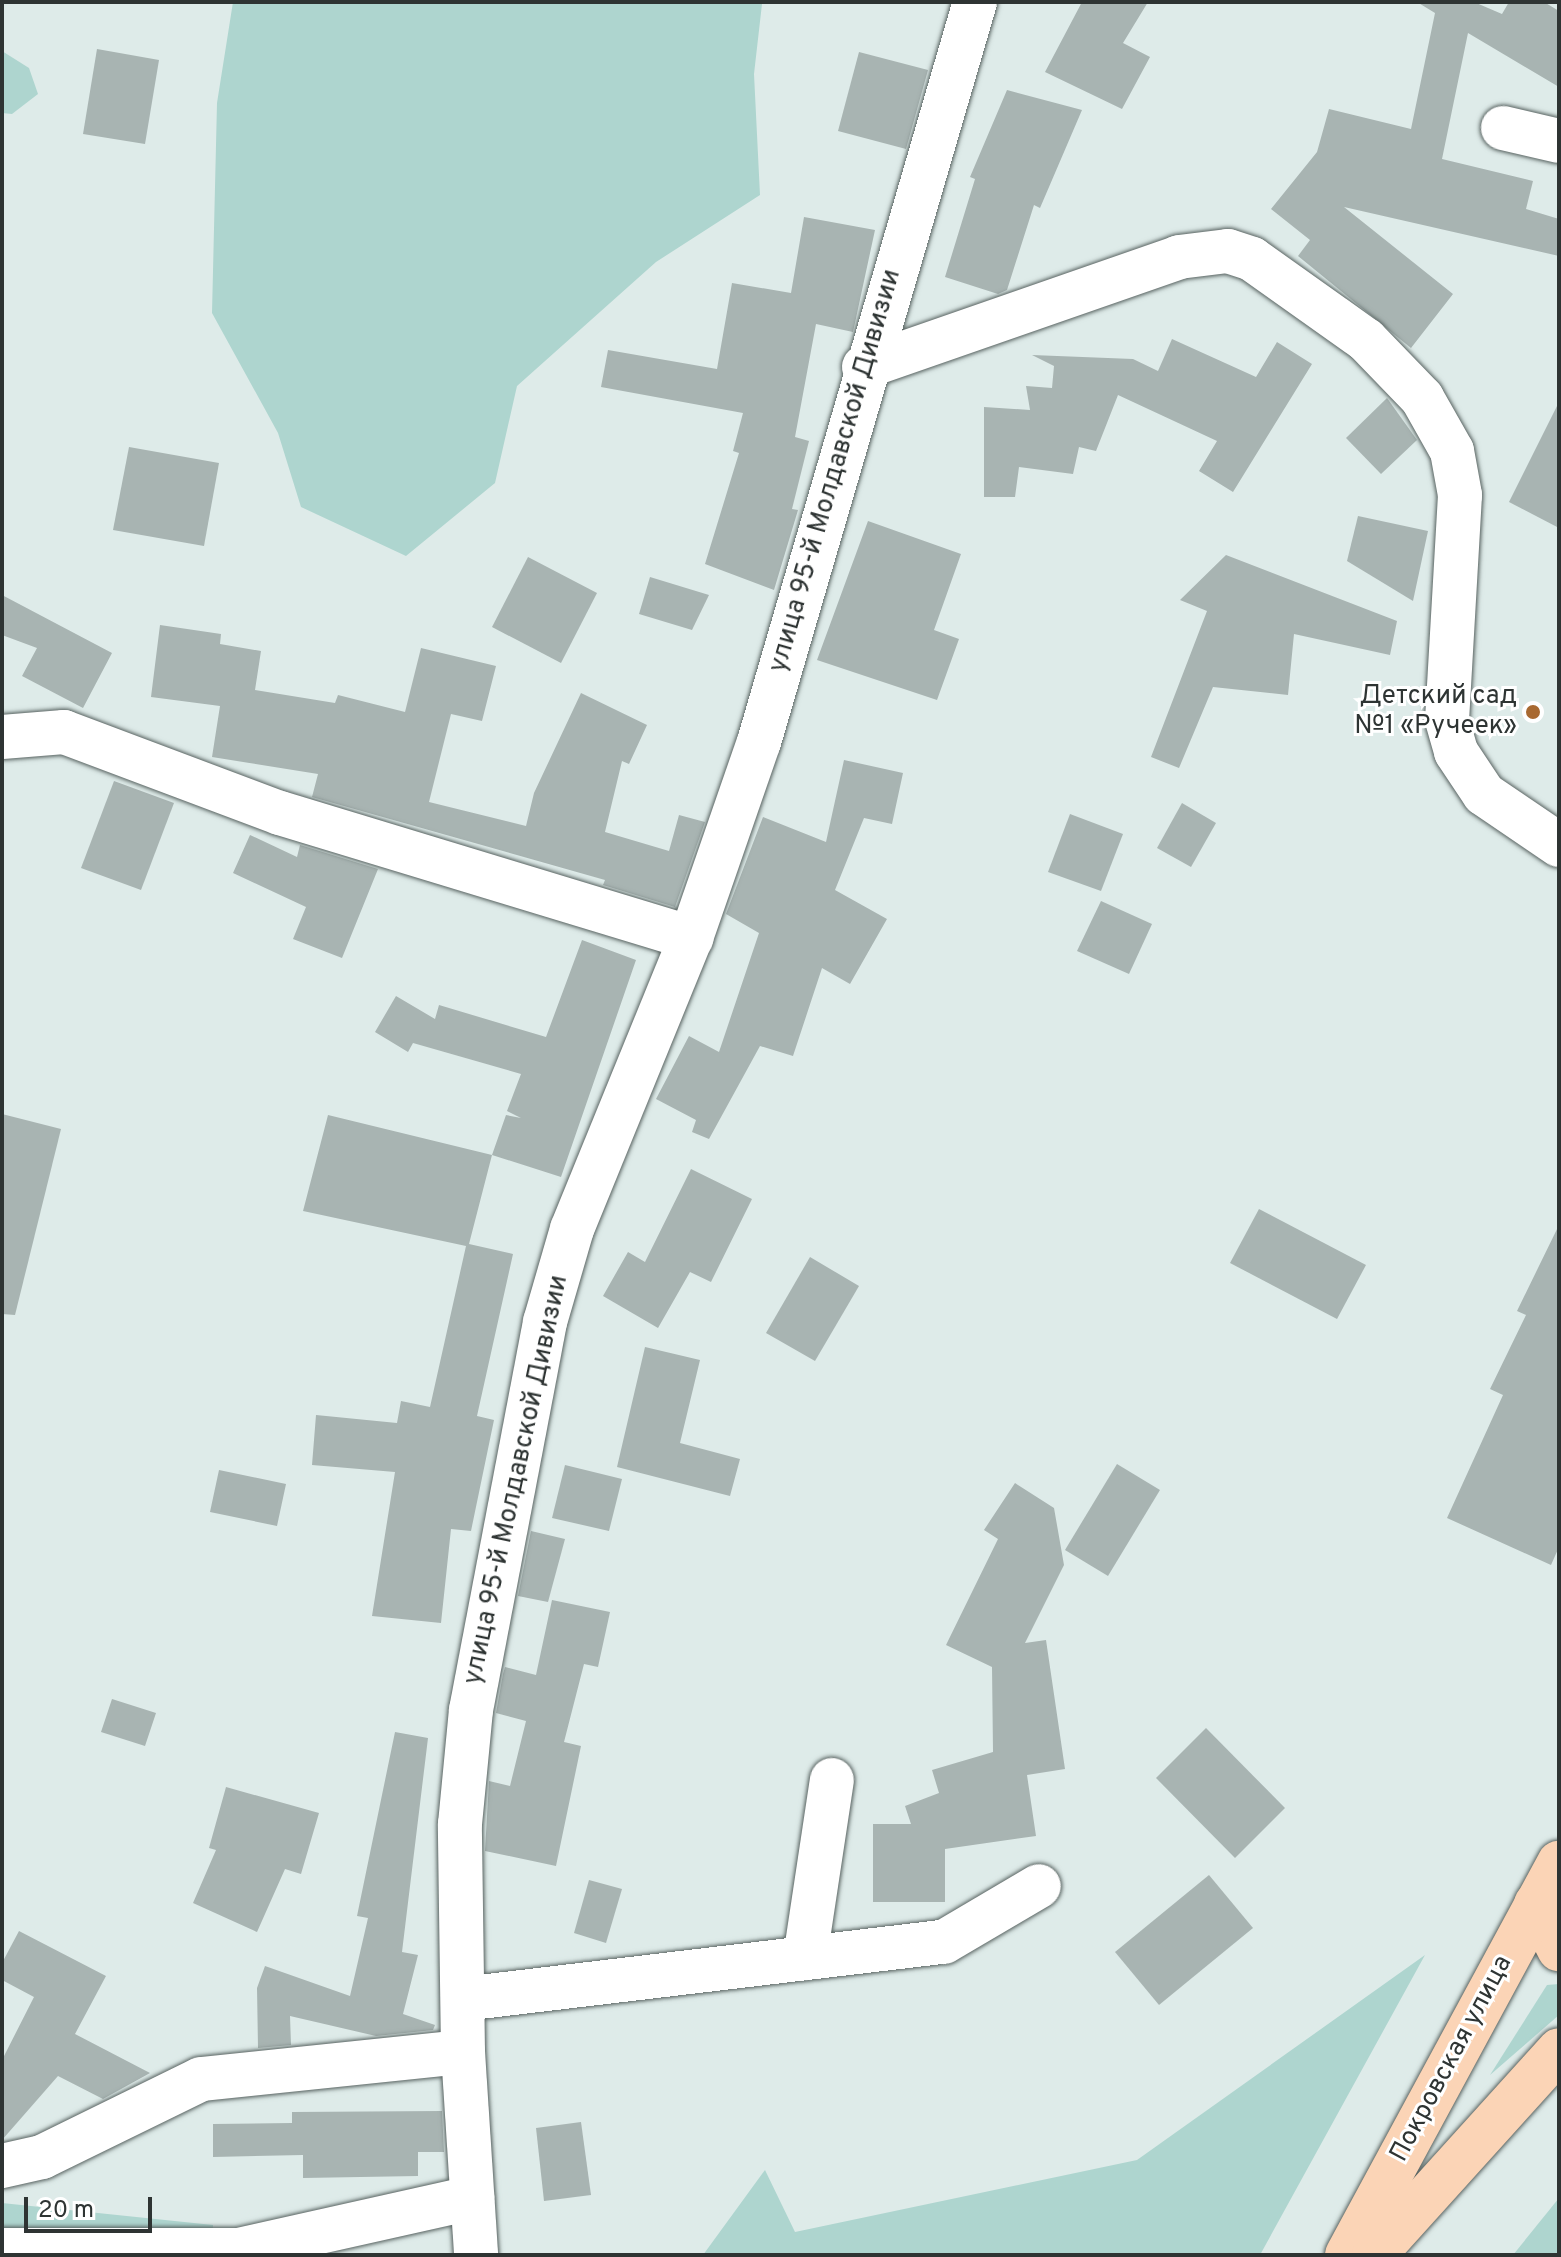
<!DOCTYPE html>
<html>
<head>
<meta charset="utf-8">
<style>
	body { margin:0 }
	#map { position:relative; width:1561px; height:2257px; overflow:hidden; background:#deebe9; font-family:Overpass,sans-serif }
	div>[style] { position:absolute }
	.green>* { inset:0; background:#aed5cf }
	.building>* { inset:0; background:#a8b4b2 }
	.roads { filter:drop-shadow(0 0 2px #586361) drop-shadow(0 0 2px #586361) }
	.minor>* { height:44px; margin:-22px; padding:0 22px; transform-origin:22px; border-radius:22px; background:#fff }
	.major>* { height:44px; margin:-22px; padding:0 22px; transform-origin:22px; border-radius:22px; background:#fbd4b6 }
	.dots>* { width:22px; height:22px; translate:-50% -50%; box-sizing:border-box; border:4px solid #fff; border-radius:50% }
	span { translate:-50% -50%; white-space:nowrap; text-align:center; line-height:1.15; -webkit-text-stroke:6px #fff; paint-order:stroke }
	.street-label { font-size:26px; color:#2e3433 }
	.poi-label { font-size:26px; color:#2e3433 }
	.right { translate:-100% -50%; text-align:right }
	.frame { position:absolute; inset:0; border:4px solid #2e3433; pointer-events:none }
	.scale { position:absolute; left:24px; top:2197px; width:128px; height:36px; box-sizing:border-box; border:4px solid #2e3433; border-top:0; padding-left:10px; font-size:24px; line-height:28px; white-space:nowrap; color:#2e3433; -webkit-text-stroke:6px #fff; paint-order:stroke }
</style>
</head>
<body>
<div id="map">
	<div class="green">
		<div style="clip-path:polygon(233px 2px,762px 4px,754px 74px,760px 195px,656px 262px,517px 386px,495px 483px,406px 556px,301px 507px,278px 433px,212px 313px,217px 103px)"></div>
		<div style="clip-path:polygon(2px 51px,29px 68px,38px 94px,12px 114px,2px 113px)"></div>
		<div style="clip-path:polygon(1425px 1955px,1260px 2255px,703px 2255px,765px 2170px,795px 2232px,1137px 2160px)"></div>
		<div style="clip-path:polygon(1559px 1984px,1559px 2015px,1490px 2075px,1547px 1985px)"></div>
		<div style="clip-path:polygon(1559px 2198px,1559px 2255px,1513px 2255px)"></div>
		<div style="clip-path:polygon(2px 2203px,213px 2225px,212px 2255px,2px 2255px)"></div>
	</div>
	<div class="building">
		<div style="clip-path:polygon(1082px 2px,1148px 2px,1123px 43px,1150px 57px,1122px 109px,1045px 72px)"></div>
		<div style="clip-path:polygon(1417px 2px,1474px 2px,1502px 14px,1509px 2px,1544px 2px,1559px 11px,1559px 87px,1468px 33px,1442px 159px,1533px 181px,1526px 209px,1559px 219px,1559px 256px,1344px 207px,1453px 294px,1411px 348px,1298px 256px,1310px 240px,1271px 209px,1317px 152px,1329px 109px,1411px 129px,1435px 13px)"></div>
		<div style="clip-path:polygon(97px 49px,159px 60px,145px 144px,83px 134px)"></div>
		<div style="clip-path:polygon(859px 52px,928px 70px,906px 149px,838px 131px)"></div>
		<div style="clip-path:polygon(1007px 90px,1082px 110px,1040px 208px,1034px 205px,1007px 290px,998px 294px,945px 277px,975px 179px,970px 177px)"></div>
		<div style="clip-path:polygon(804px 217px,875px 230px,853px 332px,816px 324px,795px 437px,809px 441px,792px 509px,798px 510px,774px 590px,705px 564px,739px 453px,733px 451px,743px 413px,601px 387px,608px 350px,717px 369px,732px 283px,791px 293px)"></div>
		<div style="clip-path:polygon(1172px 339px,1256px 377px,1277px 342px,1312px 364px,1233px 492px,1199px 471px,1217px 441px,1118px 395px,1096px 451px,1079px 447px,1073px 474px,1019px 467px,1015px 497px,984px 497px,984px 407px,1030px 410px,1026px 386px,1052px 388px,1054px 366px,1032px 355px,1133px 359px,1158px 371px)"></div>
		<div style="clip-path:polygon(1387px 398px,1417px 440px,1381px 474px,1346px 438px)"></div>
		<div style="clip-path:polygon(1559px 402px,1559px 528px,1509px 502px)"></div>
		<div style="clip-path:polygon(129px 447px,219px 463px,204px 546px,113px 530px)"></div>
		<div style="clip-path:polygon(1358px 516px,1428px 531px,1413px 601px,1347px 561px)"></div>
		<div style="clip-path:polygon(868px 521px,961px 554px,934px 630px,959px 639px,937px 700px,817px 660px)"></div>
		<div style="clip-path:polygon(1226px 555px,1397px 621px,1390px 655px,1294px 634px,1288px 695px,1213px 687px,1179px 768px,1151px 757px,1207px 611px,1180px 600px)"></div>
		<div style="clip-path:polygon(528px 557px,597px 593px,561px 663px,492px 627px)"></div>
		<div style="clip-path:polygon(650px 577px,709px 595px,692px 630px,639px 614px)"></div>
		<div style="clip-path:polygon(2px 595px,112px 653px,83px 708px,22px 676px,37px 648px,2px 635px)"></div>
		<div style="clip-path:polygon(160px 625px,221px 634px,220px 644px,261px 651px,255px 690px,335px 703px,338px 695px,405px 712px,421px 648px,496px 666px,482px 721px,451px 714px,429px 802px,526px 826px,534px 793px,581px 693px,647px 725px,629px 764px,622px 761px,605px 832px,669px 851px,679px 815px,705px 822px,675px 907px,603px 885px,605px 880px,312px 797px,318px 774px,212px 757px,220px 706px,151px 697px)"></div>
		<div style="clip-path:polygon(844px 760px,903px 773px,892px 824px,864px 818px,835px 890px,887px 919px,850px 984px,822px 968px,793px 1056px,760px 1046px,709px 1139px,692px 1132px,696px 1120px,656px 1099px,689px 1036px,719px 1052px,759px 933px,726px 914px,763px 817px,826px 842px)"></div>
		<div style="clip-path:polygon(114px 781px,174px 803px,141px 890px,81px 868px)"></div>
		<div style="clip-path:polygon(1182px 803px,1216px 823px,1191px 867px,1157px 848px)"></div>
		<div style="clip-path:polygon(1070px 814px,1123px 834px,1101px 891px,1048px 872px)"></div>
		<div style="clip-path:polygon(250px 835px,297px 857px,300px 845px,378px 869px,342px 958px,293px 939px,306px 907px,233px 873px)"></div>
		<div style="clip-path:polygon(1101px 901px,1152px 924px,1129px 974px,1077px 951px)"></div>
		<div style="clip-path:polygon(582px 940px,636px 960px,561px 1177px,492px 1155px,506px 1115px,521px 1118px,507px 1111px,521px 1074px,413px 1043px,408px 1052px,375px 1032px,396px 996px,435px 1019px,439px 1005px,546px 1037px)"></div>
		<div style="clip-path:polygon(2px 1114px,61px 1129px,15px 1315px,2px 1314px)"></div>
		<div style="clip-path:polygon(328px 1115px,492px 1155px,469px 1244px,513px 1254px,477px 1416px,494px 1420px,471px 1531px,451px 1529px,441px 1623px,372px 1616px,395px 1472px,312px 1465px,316px 1415px,397px 1423px,401px 1401px,430px 1407px,466px 1246px,303px 1211px)"></div>
		<div style="clip-path:polygon(691px 1169px,752px 1199px,711px 1282px,690px 1272px,658px 1328px,603px 1296px,628px 1252px,645px 1262px)"></div>
		<div style="clip-path:polygon(1259px 1209px,1366px 1265px,1337px 1319px,1230px 1263px)"></div>
		<div style="clip-path:polygon(1559px 1225px,1559px 1547px,1551px 1565px,1447px 1518px,1503px 1395px,1490px 1389px,1526px 1315px,1517px 1311px)"></div>
		<div style="clip-path:polygon(810px 1257px,859px 1286px,815px 1361px,766px 1333px)"></div>
		<div style="clip-path:polygon(645px 1347px,700px 1360px,680px 1443px,740px 1459px,730px 1496px,617px 1467px)"></div>
		<div style="clip-path:polygon(1117px 1464px,1160px 1490px,1108px 1576px,1065px 1550px)"></div>
		<div style="clip-path:polygon(565px 1465px,622px 1479px,609px 1531px,552px 1518px)"></div>
		<div style="clip-path:polygon(219px 1470px,286px 1484px,277px 1526px,210px 1512px)"></div>
		<div style="clip-path:polygon(1015px 1483px,1054px 1508px,1064px 1565px,1025px 1643px,1046px 1640px,1065px 1769px,1027px 1775px,1036px 1836px,945px 1849px,945px 1902px,873px 1902px,873px 1824px,911px 1824px,905px 1806px,939px 1793px,932px 1770px,993px 1752px,992px 1667px,946px 1645px,998px 1539px,984px 1530px)"></div>
		<div style="clip-path:polygon(531px 1531px,565px 1539px,548px 1602px,518px 1596px)"></div>
		<div style="clip-path:polygon(552px 1600px,610px 1612px,598px 1667px,584px 1664px,564px 1742px,581px 1746px,556px 1866px,485px 1851px,489px 1781px,510px 1786px,526px 1721px,496px 1713px,503px 1674px,505px 1667px,536px 1675px)"></div>
		<div style="clip-path:polygon(112px 1699px,156px 1713px,145px 1746px,101px 1732px)"></div>
		<div style="clip-path:polygon(1206px 1728px,1285px 1808px,1235px 1858px,1156px 1778px)"></div>
		<div style="clip-path:polygon(395px 1732px,428px 1738px,402px 1952px,418px 1955px,403px 2014px,435px 2025px,433px 2030px,376px 2036px,290px 2016px,291px 2045px,258px 2048px,257px 1988px,265px 1966px,350px 1996px,368px 1918px,357px 1916px)"></div>
		<div style="clip-path:polygon(226px 1787px,319px 1813px,301px 1874px,285px 1869px,257px 1932px,193px 1903px,216px 1850px,209px 1848px)"></div>
		<div style="clip-path:polygon(1209px 1875px,1253px 1928px,1159px 2005px,1115px 1952px)"></div>
		<div style="clip-path:polygon(589px 1880px,622px 1889px,606px 1943px,574px 1933px)"></div>
		<div style="clip-path:polygon(19px 1931px,106px 1976px,75px 2034px,150px 2073px,103px 2099px,58px 2076px,2px 2140px,2px 2060px,34px 1997px,2px 1980px,2px 1963px)"></div>
		<div style="clip-path:polygon(442px 2111px,444px 2152px,418px 2152px,418px 2176px,303px 2178px,303px 2155px,213px 2157px,213px 2124px,292px 2123px,292px 2112px)"></div>
		<div style="clip-path:polygon(581px 2122px,591px 2195px,544px 2201px,536px 2128px)"></div>
	</div>
	<div class="roads">
		<div class="minor">
			<div style="left:1503px;top:128px;width:57px;rotate:13.1deg"></div>
			<div style="left:864px;top:367px;width:334px;rotate:-19.2deg"></div>
			<div style="left:1179px;top:257px;width:49px;rotate:-7deg"></div>
			<div style="left:1228px;top:251px;width:25px;rotate:18deg"></div>
			<div style="left:1252px;top:259px;width:140px;rotate:35.4deg"></div>
			<div style="left:1366px;top:340px;width:81px;rotate:46deg"></div>
			<div style="left:1422px;top:398px;width:61px;rotate:60.5deg"></div>
			<div style="left:1452px;top:451px;width:45px;rotate:79.7deg"></div>
			<div style="left:1460px;top:495px;width:225px;rotate:93.3deg"></div>
			<div style="left:1447px;top:720px;width:33px;rotate:74deg"></div>
			<div style="left:1456px;top:752px;width:50px;rotate:56.3deg"></div>
			<div style="left:1484px;top:794px;width:91px;rotate:34.2deg"></div>
			<div style="left:2px;top:737px;width:62px;rotate:-4.6deg"></div>
			<div style="left:64px;top:732px;width:231px;rotate:20.6deg"></div>
			<div style="left:280px;top:813px;width:430px;rotate:16.9deg"></div>
			<div style="left:805px;top:1958px;width:180px;rotate:-81.4deg"></div>
			<div style="left:463px;top:1999px;width:484px;rotate:-6.8deg"></div>
			<div style="left:944px;top:1942px;width:110px;rotate:-30.5deg"></div>
			<div style="left:463px;top:2052px;width:203px;rotate:86.3deg"></div>
			<div style="left:2px;top:2166px;width:41px;rotate:-12.7deg"></div>
			<div style="left:42px;top:2157px;width:177px;rotate:-26.1deg"></div>
			<div style="left:201px;top:2079px;width:263px;rotate:-5.9deg"></div>
			<div style="left:463px;top:2052px;width:228px;rotate:-90.8deg"></div>
			<div style="left:460px;top:1824px;width:115px;rotate:-84.5deg"></div>
			<div style="left:471px;top:1710px;width:395px;rotate:-79.2deg"></div>
			<div style="left:545px;top:1322px;width:97px;rotate:-73.8deg"></div>
			<div style="left:572px;top:1229px;width:314px;rotate:-67.8deg"></div>
			<div style="left:691px;top:938px;width:207px;rotate:-70.9deg"></div>
			<div style="left:759px;top:742px;width:771px;rotate:-73.73deg"></div>
			<div style="left:2px;top:2250px;width:237px"></div>
			<div style="left:239px;top:2250px;width:239px;rotate:-12.6deg"></div>
		</div>
		<div class="major">
			<div style="left:1536px;top:1904px;width:51px;rotate:62.9deg"></div>
			<div style="left:1347px;top:2255px;width:446px;rotate:-61.6deg"></div>
			<div style="left:1374px;top:2255px;width:276px;rotate:-47.9deg"></div>
		</div>
	</div>
	<div class="dots">
		<div style="left:1533px;top:712px;background:#a86931"></div>
	</div>
	<div class="street-label">
		<span style="left:836px;top:471px;rotate:-74deg">улица 95-й Молдавской Дивизии</span>
		<span style="left:517px;top:1480px;rotate:-78deg">улица 95-й Молдавской Дивизии</span>
		<span style="left:1452px;top:2059px;rotate:-62deg">Покровская улица</span>
	</div>
	<div class="poi-label">
		<span class="right" style="left:1517px;top:712px">Детский сад<br>№1 «Ручеек»</span>
	</div>
	<div class="frame"></div>
	<div class="scale">20 m</div>
</div>
</body>
</html>
